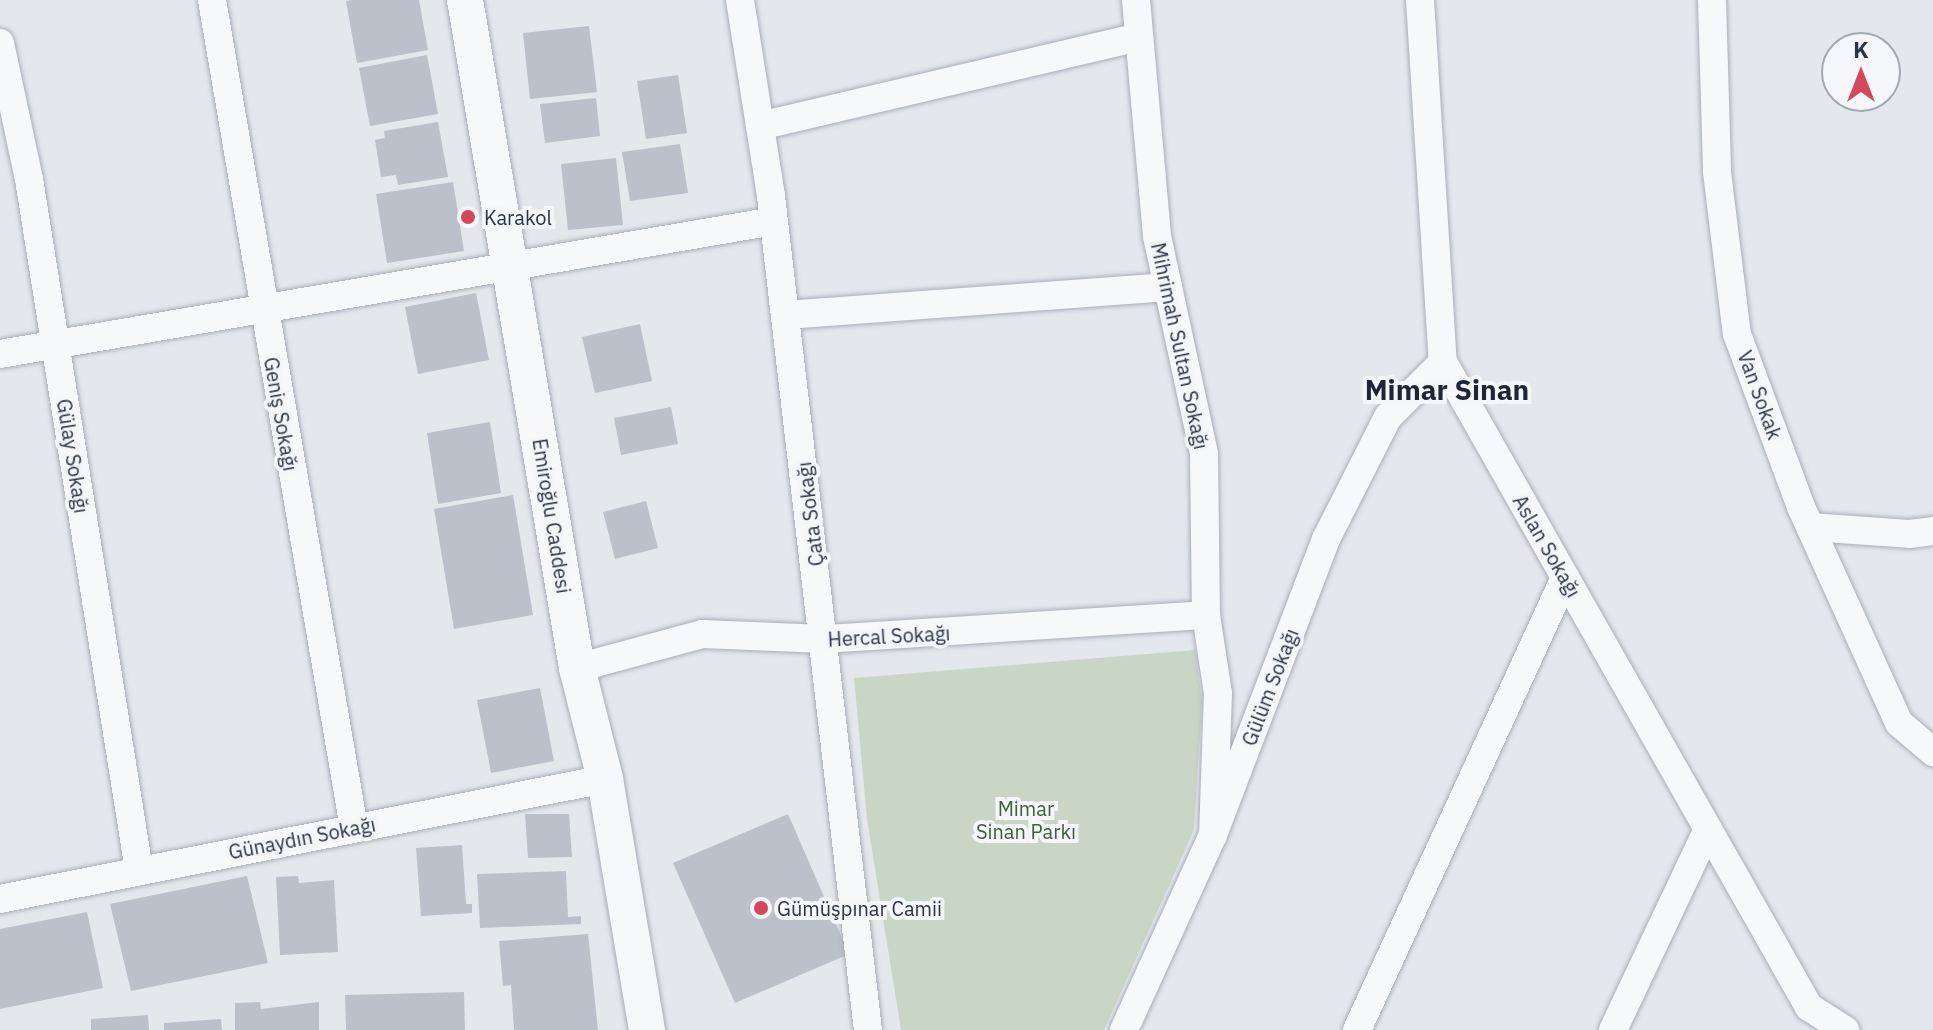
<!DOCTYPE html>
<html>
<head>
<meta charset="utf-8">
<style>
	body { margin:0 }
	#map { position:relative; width:1933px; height:1030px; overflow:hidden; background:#e4e7ec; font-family:"IBM Plex Sans",sans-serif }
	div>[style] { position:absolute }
	.green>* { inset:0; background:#c9d6c5 }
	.building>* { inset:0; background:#bbc0ca }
	.roads { filter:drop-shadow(0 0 2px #a9aeb7) drop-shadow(0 0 2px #a9aeb7) }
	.minor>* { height:28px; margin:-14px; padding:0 14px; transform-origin:14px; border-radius:14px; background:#f7f8fa }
	.tertiary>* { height:36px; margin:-18px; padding:0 18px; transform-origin:18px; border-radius:18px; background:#f7f8fa }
	.dots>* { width:22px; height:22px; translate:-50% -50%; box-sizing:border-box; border:4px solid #f4f6f9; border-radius:50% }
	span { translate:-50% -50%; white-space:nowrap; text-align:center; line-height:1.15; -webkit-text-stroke:8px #f4f6f9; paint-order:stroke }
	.poi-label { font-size:20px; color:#2b3445 }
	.left { translate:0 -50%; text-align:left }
	.street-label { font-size:20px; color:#2b3445 }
	.park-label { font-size:20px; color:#3f6138 }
	.district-label { font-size:28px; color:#1d2536; font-weight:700 }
	.north { position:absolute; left:1821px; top:32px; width:80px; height:80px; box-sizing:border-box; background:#f4f6f9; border:2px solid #a4a8b1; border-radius:50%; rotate:0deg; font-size:22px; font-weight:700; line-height:32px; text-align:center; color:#2b3445 }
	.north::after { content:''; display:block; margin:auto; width:28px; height:36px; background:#d1495b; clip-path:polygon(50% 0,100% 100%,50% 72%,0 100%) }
</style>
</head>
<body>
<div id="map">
	<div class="green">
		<div style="clip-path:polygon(1195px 650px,1202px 702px,1194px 830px,1104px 1030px,901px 1030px,867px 819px,854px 678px)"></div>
	</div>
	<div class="building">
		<div style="clip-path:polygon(352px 0,419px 0,428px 50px,357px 63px,346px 1px)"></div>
		<div style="clip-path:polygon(589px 26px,597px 92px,530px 99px,523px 33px)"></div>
		<div style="clip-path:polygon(427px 55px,438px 114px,370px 126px,359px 68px)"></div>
		<div style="clip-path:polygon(678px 75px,687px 133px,646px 139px,637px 81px)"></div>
		<div style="clip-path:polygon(596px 98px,600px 136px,545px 143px,540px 104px)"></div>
		<div style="clip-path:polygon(438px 122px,448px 177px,398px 185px,396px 175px,381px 177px,375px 140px,385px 138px,384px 131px)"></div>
		<div style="clip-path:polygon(680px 144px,688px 193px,630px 201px,622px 152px)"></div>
		<div style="clip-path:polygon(616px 158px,623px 225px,568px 230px,561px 164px)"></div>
		<div style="clip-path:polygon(453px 182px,464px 251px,387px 263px,376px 194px)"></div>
		<div style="clip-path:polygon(476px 293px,489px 360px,418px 374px,405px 307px)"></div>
		<div style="clip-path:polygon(640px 324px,652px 381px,595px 393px,582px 337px)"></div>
		<div style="clip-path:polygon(671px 407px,678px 444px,621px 455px,614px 418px)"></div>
		<div style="clip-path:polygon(490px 422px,501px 493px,438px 504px,427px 433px)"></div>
		<div style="clip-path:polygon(513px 495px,533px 615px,454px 629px,434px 509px)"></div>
		<div style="clip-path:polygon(646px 501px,658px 548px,615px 559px,603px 512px)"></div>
		<div style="clip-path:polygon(540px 688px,554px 761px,491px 773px,477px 700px)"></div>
		<div style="clip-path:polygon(525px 814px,569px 814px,572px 857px,528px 858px)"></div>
		<div style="clip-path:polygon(788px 814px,849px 954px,735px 1003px,673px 863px)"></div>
		<div style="clip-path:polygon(462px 845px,466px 904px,472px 904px,472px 913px,421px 916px,416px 848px)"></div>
		<div style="clip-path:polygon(566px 871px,568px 917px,581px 916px,581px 924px,480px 928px,477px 874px)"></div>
		<div style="clip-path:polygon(247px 876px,268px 963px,131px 991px,110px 904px)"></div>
		<div style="clip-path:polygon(298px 876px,299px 883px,334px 880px,338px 952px,280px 955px,276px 877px)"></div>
		<div style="clip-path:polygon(87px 912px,103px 988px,0 1009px,0 929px)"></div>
		<div style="clip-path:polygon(588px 934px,598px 1030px,514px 1030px,511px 985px,503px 986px,499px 941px)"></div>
		<div style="clip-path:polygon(464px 992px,465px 1030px,346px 1030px,345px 995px)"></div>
		<div style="clip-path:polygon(260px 1002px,261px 1009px,319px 1002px,319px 1030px,235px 1030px,235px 1003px)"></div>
		<div style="clip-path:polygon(148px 1015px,149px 1030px,91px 1030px,91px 1019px)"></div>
		<div style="clip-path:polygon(221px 1019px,222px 1030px,164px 1030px,164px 1023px)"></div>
	</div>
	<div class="roads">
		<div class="minor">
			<div style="left:212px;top:0;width:840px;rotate:80.27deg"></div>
			<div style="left:740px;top:0;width:198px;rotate:81deg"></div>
			<div style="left:771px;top:196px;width:840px;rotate:83.37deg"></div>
			<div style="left:1136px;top:0;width:237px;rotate:84.9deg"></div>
			<div style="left:1157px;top:236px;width:223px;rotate:77.8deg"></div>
			<div style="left:1204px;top:454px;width:161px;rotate:89.3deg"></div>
			<div style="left:1206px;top:615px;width:79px;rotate:81.3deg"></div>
			<div style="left:1218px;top:693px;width:142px;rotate:92deg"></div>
			<div style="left:1420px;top:0;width:363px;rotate:86.4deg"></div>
			<div style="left:1443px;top:362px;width:742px;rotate:60.43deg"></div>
			<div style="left:1809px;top:1007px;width:43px;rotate:32.6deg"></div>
			<div style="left:1712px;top:0;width:172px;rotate:88.3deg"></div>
			<div style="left:1717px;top:172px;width:163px;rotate:83deg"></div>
			<div style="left:1737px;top:334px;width:184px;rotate:69.7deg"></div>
			<div style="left:1801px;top:507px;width:237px;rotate:65.6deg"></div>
			<div style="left:1899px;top:723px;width:45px;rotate:40.5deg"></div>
			<div style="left:0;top:43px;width:139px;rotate:78deg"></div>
			<div style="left:29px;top:179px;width:700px;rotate:80.96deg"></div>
			<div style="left:760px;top:126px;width:389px;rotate:-13.2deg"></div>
			<div style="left:786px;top:315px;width:383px;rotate:-4.2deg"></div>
			<div style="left:0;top:354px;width:785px;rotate:-9.75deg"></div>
			<div style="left:1810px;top:527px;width:99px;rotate:4deg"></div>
			<div style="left:1909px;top:534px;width:24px;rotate:-7deg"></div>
			<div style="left:577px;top:668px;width:130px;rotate:-15.2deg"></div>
			<div style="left:702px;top:634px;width:123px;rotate:2.3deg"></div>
			<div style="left:825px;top:639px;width:382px;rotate:-3.6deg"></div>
			<div style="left:0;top:899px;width:617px;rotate:-11.22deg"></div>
			<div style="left:1124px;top:1030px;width:214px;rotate:-65.5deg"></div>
			<div style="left:1213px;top:835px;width:317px;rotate:-69.1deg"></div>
			<div style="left:1326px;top:539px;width:137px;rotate:-63.1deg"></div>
			<div style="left:1388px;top:417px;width:78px;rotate:-45deg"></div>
			<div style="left:1357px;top:1030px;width:498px;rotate:-65.3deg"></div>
			<div style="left:1613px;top:1030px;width:222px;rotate:-64.7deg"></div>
		</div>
		<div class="tertiary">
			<div style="left:465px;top:0;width:677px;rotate:80.48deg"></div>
			<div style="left:577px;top:668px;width:114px;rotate:75.8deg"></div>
			<div style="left:605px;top:779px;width:254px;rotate:80.5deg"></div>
		</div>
	</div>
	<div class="dots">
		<div style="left:468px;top:217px;background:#d1495b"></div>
		<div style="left:761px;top:908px;background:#d1495b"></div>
	</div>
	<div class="poi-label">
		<span class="left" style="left:484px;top:217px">Karakol</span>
		<span class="left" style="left:777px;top:908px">Gümüşpınar Camii</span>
	</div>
	<div class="street-label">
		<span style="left:1180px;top:346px;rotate:78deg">Mihrimah Sultan Sokağı</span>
		<span style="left:1760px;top:395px;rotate:70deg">Van Sokak</span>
		<span style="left:281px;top:414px;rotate:80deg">Geniş Sokağı</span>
		<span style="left:73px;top:456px;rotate:81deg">Gülay Sokağı</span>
		<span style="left:810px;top:514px;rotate:-97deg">Çata Sokağı</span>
		<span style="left:552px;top:516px;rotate:81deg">Emiroğlu Caddesi</span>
		<span style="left:1547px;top:546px;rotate:60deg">Aslan Sokağı</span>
		<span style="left:889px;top:636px;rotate:-3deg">Hercal Sokağı</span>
		<span style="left:1270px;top:687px;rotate:-69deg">Gülüm Sokağı</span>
		<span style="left:302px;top:838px;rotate:-11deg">Günaydın Sokağı</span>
	</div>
	<div class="park-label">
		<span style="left:1026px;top:820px">Mimar<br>Sinan Parkı</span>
	</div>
	<div class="district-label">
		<span style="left:1447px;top:390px">Mimar Sinan</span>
	</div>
	<div class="north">K</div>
</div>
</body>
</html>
